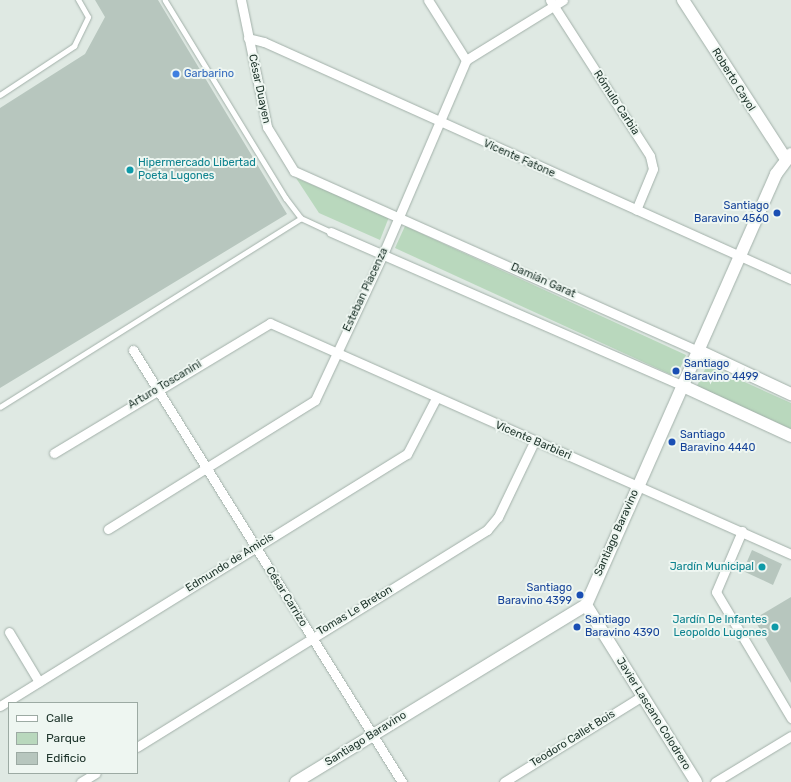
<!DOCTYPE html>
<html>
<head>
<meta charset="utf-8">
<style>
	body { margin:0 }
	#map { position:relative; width:791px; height:782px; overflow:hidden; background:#dfe9e3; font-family:Rubik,sans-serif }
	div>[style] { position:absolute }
	.green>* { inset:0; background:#b9d8bd }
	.building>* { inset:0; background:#b7c6be }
	.roads { filter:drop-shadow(0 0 1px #a2b0a9) drop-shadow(0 0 1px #a2b0a9) }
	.lane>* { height:4.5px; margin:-2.25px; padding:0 2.25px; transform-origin:2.25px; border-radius:2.25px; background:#fff }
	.street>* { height:9px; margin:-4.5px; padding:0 4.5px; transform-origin:4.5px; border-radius:4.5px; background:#fff }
	.secondary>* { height:12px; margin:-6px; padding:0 6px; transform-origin:6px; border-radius:6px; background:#fff }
	.dots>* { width:11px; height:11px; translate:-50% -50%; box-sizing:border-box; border:2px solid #eef6f1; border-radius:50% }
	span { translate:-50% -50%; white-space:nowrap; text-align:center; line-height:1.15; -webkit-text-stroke:4px #eef6f1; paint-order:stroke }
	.shop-label { font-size:11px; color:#366cbe }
	.left { translate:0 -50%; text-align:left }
	.street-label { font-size:11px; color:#21372e }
	.culture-label { font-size:11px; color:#0d838f }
	.right { translate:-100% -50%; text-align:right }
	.transit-label { font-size:11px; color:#164399 }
	.legend { position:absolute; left:8px; top:702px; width:130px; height:72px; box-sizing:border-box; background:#eef6f1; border:1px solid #9caaa3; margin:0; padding:5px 7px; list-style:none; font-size:12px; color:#21372e }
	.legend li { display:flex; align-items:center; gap:8px; height:20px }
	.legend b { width:20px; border:1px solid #9caaa3 }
</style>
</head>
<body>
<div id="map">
	<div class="green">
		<div style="clip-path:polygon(296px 178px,389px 217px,380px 240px,319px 213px)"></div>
		<div style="clip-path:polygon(405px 226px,686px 355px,676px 377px,395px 248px)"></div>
		<div style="clip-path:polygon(707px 365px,791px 403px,791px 429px,697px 386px)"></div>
	</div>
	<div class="building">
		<div style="clip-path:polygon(95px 0,158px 0,287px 214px,0 388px,0 108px,85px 54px,105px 17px)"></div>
		<div style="clip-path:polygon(752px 550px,782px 564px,773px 585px,743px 571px)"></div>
		<div style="clip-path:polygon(791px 597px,791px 683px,754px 619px)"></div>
	</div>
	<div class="roads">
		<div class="lane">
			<div style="left:165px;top:0;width:232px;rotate:58.6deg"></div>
			<div style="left:286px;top:198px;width:25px;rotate:53deg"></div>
			<div style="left:301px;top:218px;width:33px;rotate:25deg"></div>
			<div style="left:0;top:95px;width:89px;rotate:-33.5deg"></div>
			<div style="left:74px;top:46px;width:32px;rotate:-64deg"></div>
			<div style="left:88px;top:17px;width:20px;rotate:-120deg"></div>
			<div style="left:0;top:407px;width:355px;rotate:-32.1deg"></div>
		</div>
		<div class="street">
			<div style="left:241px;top:0;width:130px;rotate:78.4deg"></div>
			<div style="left:267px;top:127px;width:52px;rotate:58.5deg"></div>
			<div style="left:294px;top:171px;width:443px;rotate:24deg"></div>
			<div style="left:428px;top:0;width:71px;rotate:57.7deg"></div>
			<div style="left:550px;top:0;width:185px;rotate:57.3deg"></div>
			<div style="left:650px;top:156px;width:13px;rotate:77deg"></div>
			<div style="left:653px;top:169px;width:44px;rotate:112.5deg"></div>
			<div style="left:248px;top:38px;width:16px;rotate:14deg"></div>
			<div style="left:264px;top:42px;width:578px;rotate:24.21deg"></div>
			<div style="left:331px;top:232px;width:384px;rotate:23.6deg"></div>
			<div style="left:133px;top:350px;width:509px;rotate:58.09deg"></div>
			<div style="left:54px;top:453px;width:252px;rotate:-31deg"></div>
			<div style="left:270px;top:323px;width:570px;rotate:23.91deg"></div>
			<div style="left:108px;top:529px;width:244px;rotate:-31.9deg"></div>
			<div style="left:315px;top:400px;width:161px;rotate:-65deg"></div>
			<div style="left:383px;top:254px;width:211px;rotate:-66.8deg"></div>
			<div style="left:466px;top:60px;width:114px;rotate:-31.7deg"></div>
			<div style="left:742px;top:531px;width:66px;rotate:113.1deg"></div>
			<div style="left:716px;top:592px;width:147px;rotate:59.2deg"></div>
			<div style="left:9px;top:632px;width:58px;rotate:59deg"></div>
			<div style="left:0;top:706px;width:479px;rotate:-31.8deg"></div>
			<div style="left:407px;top:454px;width:63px;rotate:-62.6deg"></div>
			<div style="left:137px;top:747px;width:412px;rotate:-31.8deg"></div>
			<div style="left:487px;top:530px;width:17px;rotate:-50deg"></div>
			<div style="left:498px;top:517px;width:83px;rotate:-64.4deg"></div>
			<div style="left:81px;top:782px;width:17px;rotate:-31deg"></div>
			<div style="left:504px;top:782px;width:163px;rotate:-31.9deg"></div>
			<div style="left:715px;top:782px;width:89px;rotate:-31.2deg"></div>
		</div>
		<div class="secondary">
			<div style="left:683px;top:0;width:189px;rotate:57.1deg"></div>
			<div style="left:699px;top:351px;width:102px;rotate:25.1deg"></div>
			<div style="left:683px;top:386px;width:119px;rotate:24.8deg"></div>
			<div style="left:586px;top:605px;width:208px;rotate:58.1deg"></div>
			<div style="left:296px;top:782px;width:340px;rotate:-31.4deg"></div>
			<div style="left:586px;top:605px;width:471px;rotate:-66.2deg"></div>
			<div style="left:776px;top:174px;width:25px;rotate:-53deg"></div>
		</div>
	</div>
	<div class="dots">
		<div style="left:176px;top:74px;background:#3f7fe0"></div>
		<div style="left:130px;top:170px;background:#0f9aa8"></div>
		<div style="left:777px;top:213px;background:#1a4fb4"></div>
		<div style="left:676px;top:371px;background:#1a4fb4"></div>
		<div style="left:672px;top:442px;background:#1a4fb4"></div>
		<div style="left:762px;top:567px;background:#0f9aa8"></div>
		<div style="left:580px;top:595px;background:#1a4fb4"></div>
		<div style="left:577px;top:627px;background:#1a4fb4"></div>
		<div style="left:775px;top:627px;background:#0f9aa8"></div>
	</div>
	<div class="shop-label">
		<span class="left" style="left:184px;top:74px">Garbarino</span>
	</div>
	<div class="street-label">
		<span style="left:733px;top:80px;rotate:58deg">Roberto Cayol</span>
		<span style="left:259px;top:89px;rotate:78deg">César Duayen</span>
		<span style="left:616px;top:103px;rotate:57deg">Rómulo Carbia</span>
		<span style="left:519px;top:159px;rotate:24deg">Vicente Fatone</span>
		<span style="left:543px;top:281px;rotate:24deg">Damián Garat</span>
		<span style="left:366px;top:290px;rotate:-65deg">Esteban Piacenza</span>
		<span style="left:165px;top:385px;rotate:-31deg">Arturo Toscanini</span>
		<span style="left:533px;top:441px;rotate:23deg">Vicente Barbieri</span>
		<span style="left:617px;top:533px;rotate:-66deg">Santiago Baravino</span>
		<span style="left:230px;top:563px;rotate:-32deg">Edmundo de Amicis</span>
		<span style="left:286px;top:597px;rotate:58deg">César Carrizo</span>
		<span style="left:355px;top:611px;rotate:-31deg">Tomas Le Breton</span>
		<span style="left:653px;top:714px;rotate:58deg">Javier Lascano Colodrero</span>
		<span style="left:366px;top:739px;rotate:-32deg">Santiago Baravino</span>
		<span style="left:573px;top:739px;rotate:-32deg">Teodoro Callet Bois</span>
	</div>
	<div class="culture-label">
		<span class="left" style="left:138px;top:170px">Hipermercado Libertad<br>Poeta Lugones</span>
		<span class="right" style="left:754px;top:567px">Jardín Municipal</span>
		<span class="right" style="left:767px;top:627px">Jardín De Infantes<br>Leopoldo Lugones</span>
	</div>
	<div class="transit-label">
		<span class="right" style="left:769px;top:213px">Santiago<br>Baravino 4560</span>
		<span class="left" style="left:684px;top:371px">Santiago<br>Baravino 4499</span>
		<span class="left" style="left:680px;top:442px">Santiago<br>Baravino 4440</span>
		<span class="right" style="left:572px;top:595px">Santiago<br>Baravino 4399</span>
		<span class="left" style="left:585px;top:627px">Santiago<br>Baravino 4390</span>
	</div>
	<ul class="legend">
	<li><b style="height:5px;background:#fff"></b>Calle</li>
	<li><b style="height:11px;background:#b9d8bd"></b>Parque</li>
	<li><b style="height:11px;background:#b7c6be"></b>Edificio</li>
	</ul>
</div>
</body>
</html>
